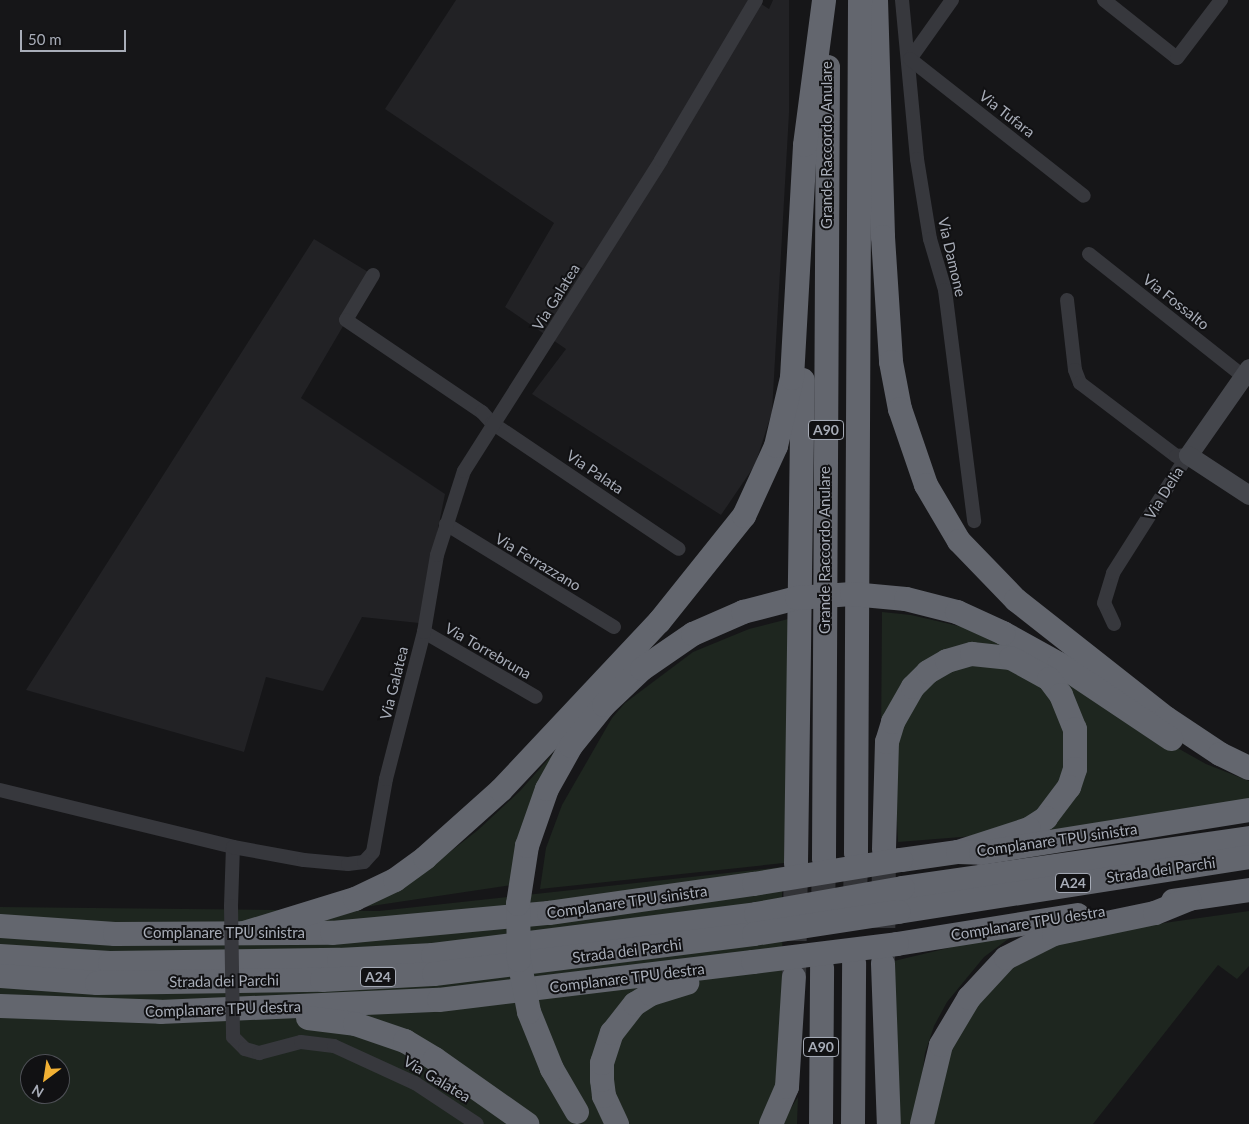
<!DOCTYPE html>
<html>
<head>
<meta charset="utf-8">
<style>
	body { margin:0 }
	#map { position:relative; width:1249px; height:1124px; overflow:hidden; background:#161618; font-family:Lato,sans-serif }
	div>[style] { position:absolute }
	.built>* { inset:0; background:#222225 }
	.green>* { inset:0; background:#1e261f }
	.highway-tunnel>* { height:24px; margin-top:-12px; transform-origin:0; background:repeating-linear-gradient(90deg,#333438 0 24px,transparent 0 36px) }
	.street>* { height:14px; margin:-7px; padding:0 7px; transform-origin:7px; border-radius:7px; background:#37383d }
	.secondary>* { height:19px; margin:-9.5px; padding:0 9.5px; transform-origin:9.5px; border-radius:9.5px; background:#45474d }
	.highway>* { height:24px; margin:-12px; padding:0 12px; transform-origin:12px; border-radius:12px; background:#63666e }
	.street-bridge>* { height:14px; margin:-7px; padding:0 7px; transform-origin:7px; border-radius:7px; background:#37383d }
	.highway-bridge>* { height:24px; margin:-12px; padding:0 12px; transform-origin:12px; border-radius:12px; background:#63666e }
	span { translate:-50% -50%; white-space:nowrap; text-align:center; line-height:1.15; -webkit-text-stroke:4px #111113; paint-order:stroke }
	.shield-label span { padding:1px 4px; background:#111113; border:1px solid; border-radius:4px; -webkit-text-stroke-width:0 }
	.shield-label { font-size:14px; color:#a8adb8; font-weight:700 }
	.street-label { font-size:15px; color:#a8adb8 }
	.north { position:absolute; left:20px; top:1054px; width:50px; height:50px; box-sizing:border-box; background:#111113; border:1px solid #4d4f55; border-radius:50%; rotate:211deg; font-size:14px; font-weight:700; line-height:20px; text-align:center; color:#a8adb8 }
	.north::after { content:''; display:block; margin:auto; width:18px; height:22px; background:#f2b134; clip-path:polygon(50% 0,100% 100%,50% 72%,0 100%) }
	.scale { position:absolute; left:20px; top:30px; width:106px; height:22px; box-sizing:border-box; border:2px solid #a8adb8; border-top:0; padding-left:6px; font-size:15px; line-height:18px; white-space:nowrap; color:#a8adb8; -webkit-text-stroke:4px #111113; paint-order:stroke }
</style>
</head>
<body>
<div id="map">
	<div class="built">
		<div style="clip-path:polygon(456px 0,755px 0,769px 9px,773px 0,789px 0,789px 113px,772px 412px,755px 465px,721px 515px,532px 394px,566px 349px,505px 307px,554px 223px,385px 109px)"></div>
		<div style="clip-path:polygon(314px 239px,373px 275px,301px 398px,445px 494px,419px 623px,362px 617px,323px 691px,266px 677px,244px 752px,26px 690px)"></div>
	</div>
	<div class="green">
		<div style="clip-path:polygon(882px 612px,911px 615px,980px 631px,1165px 741px,1206px 764px,1249px 781px,1249px 799px,1044px 832px,1071px 799px,1058px 678px,944px 653px,881px 743px)"></div>
		<div style="clip-path:polygon(792px 618px,784px 863px,540px 889px,546px 848px,562px 805px,612px 718px,625px 703px,693px 652px,749px 629px)"></div>
		<div style="clip-path:polygon(983px 661px,1033px 678px,1051px 699px,1064px 723px,1064px 774px,1035px 813px,1024px 821px,974px 836px,898px 842px,894px 762px,900px 723px,936px 674px)"></div>
		<div style="clip-path:polygon(566px 739px,511px 885px,358px 908px,446px 855px,478px 830px,520px 791px)"></div>
		<div style="clip-path:polygon(evenodd,782px 867px,783px 1121px,798px 1097px,797px 1124px,0 1124px,0 907px,379px 911px,782px 867px,30px 1064px,60px 1064px,60px 1094px,30px 1094px,30px 1064px)"></div>
		<div style="clip-path:polygon(1249px 911px,1249px 966px,1237px 979px,1218px 965px,1093px 1124px,934px 1124px,953px 1034px,1006px 966px,1079px 935px)"></div>
		<div style="clip-path:polygon(1019px 931px,984px 957px,947px 1002px,934px 1026px,925px 1053px,916px 1124px,896px 1124px,894px 961px)"></div>
	</div>
	<div class="highway-tunnel">
		<div style="left:854px;top:964px;width:111px;rotate:-89deg"></div>
		<div style="left:883px;top:964px;width:115px;rotate:-89.5deg"></div>
		<div style="left:822px;top:969px;width:110px;rotate:-89deg"></div>
		<div style="left:794px;top:977px;width:114px;rotate:-89deg"></div>
	</div>
	<div class="street">
		<div style="left:902px;top:0;width:160px;rotate:84.6deg"></div>
		<div style="left:917px;top:159px;width:81px;rotate:80.8deg"></div>
		<div style="left:930px;top:239px;width:53px;rotate:73.6deg"></div>
		<div style="left:945px;top:290px;width:233px;rotate:82.8deg"></div>
		<div style="left:952px;top:0;width:72px;rotate:125.4deg"></div>
		<div style="left:910px;top:59px;width:221px;rotate:38.2deg"></div>
		<div style="left:1104px;top:0;width:93px;rotate:38.5deg"></div>
		<div style="left:1177px;top:58px;width:73px;rotate:-52.8deg"></div>
		<div style="left:1089px;top:254px;width:196px;rotate:38.4deg"></div>
		<div style="left:373px;top:275px;width:52px;rotate:121deg"></div>
		<div style="left:346px;top:320px;width:164px;rotate:34.1deg"></div>
		<div style="left:482px;top:412px;width:15px;rotate:48deg"></div>
		<div style="left:492px;top:423px;width:225px;rotate:34deg"></div>
		<div style="left:1067px;top:300px;width:70px;rotate:83.5deg"></div>
		<div style="left:1075px;top:370px;width:14px;rotate:69deg"></div>
		<div style="left:1080px;top:383px;width:121px;rotate:37.2deg"></div>
		<div style="left:1176px;top:456px;width:12px;rotate:-5deg"></div>
		<div style="left:446px;top:524px;width:197px;rotate:31.5deg"></div>
		<div style="left:1114px;top:624px;width:23px;rotate:-115deg"></div>
		<div style="left:1104px;top:603px;width:31px;rotate:-73deg"></div>
		<div style="left:1113px;top:573px;width:140px;rotate:-57.6deg"></div>
		<div style="left:424px;top:632px;width:129px;rotate:30.1deg"></div>
		<div style="left:0;top:790px;width:240px;rotate:13.7deg"></div>
		<div style="left:231px;top:906px;width:59px;rotate:-88.1deg"></div>
		<div style="left:233px;top:847px;width:72px;rotate:10.4deg"></div>
		<div style="left:304px;top:860px;width:44px;rotate:5.2deg"></div>
		<div style="left:348px;top:864px;width:16px;rotate:-7deg"></div>
		<div style="left:364px;top:862px;width:13px;rotate:-48deg"></div>
		<div style="left:373px;top:852px;width:74px;rotate:-79.9deg"></div>
		<div style="left:386px;top:779px;width:152px;rotate:-75.5deg"></div>
		<div style="left:424px;top:632px;width:78px;rotate:-80.4deg"></div>
		<div style="left:437px;top:555px;width:88px;rotate:-72.2deg"></div>
		<div style="left:464px;top:471px;width:368px;rotate:-57.6deg"></div>
		<div style="left:661px;top:160px;width:186px;rotate:-59.3deg"></div>
		<div style="left:233px;top:1037px;width:17px;rotate:45deg"></div>
		<div style="left:245px;top:1049px;width:15px;rotate:16deg"></div>
		<div style="left:259px;top:1053px;width:43px;rotate:-14.7deg"></div>
		<div style="left:301px;top:1042px;width:33px;rotate:7deg"></div>
		<div style="left:334px;top:1046px;width:89px;rotate:24.6deg"></div>
		<div style="left:415px;top:1083px;width:74px;rotate:33.5deg"></div>
	</div>
	<div class="secondary">
		<div style="left:1249px;top:368px;width:106px;rotate:125deg"></div>
		<div style="left:1188px;top:455px;width:73px;rotate:33.3deg"></div>
	</div>
	<div class="highway">
		<div style="left:876px;top:0;width:237px;rotate:88.3deg"></div>
		<div style="left:883px;top:237px;width:125px;rotate:86.3deg"></div>
		<div style="left:891px;top:362px;width:48px;rotate:79.2deg"></div>
		<div style="left:900px;top:409px;width:80px;rotate:71.1deg"></div>
		<div style="left:926px;top:485px;width:65px;rotate:59.5deg"></div>
		<div style="left:959px;top:541px;width:82px;rotate:46deg"></div>
		<div style="left:1016px;top:600px;width:191px;rotate:38.2deg"></div>
		<div style="left:1166px;top:718px;width:65px;rotate:33.7deg"></div>
		<div style="left:1220px;top:754px;width:32px;rotate:26deg"></div>
		<div style="left:1003px;top:633px;width:64px;rotate:29deg"></div>
		<div style="left:1059px;top:664px;width:135px;rotate:33.8deg"></div>
		<div style="left:884px;top:849px;width:107px;rotate:-88.4deg"></div>
		<div style="left:887px;top:742px;width:21px;rotate:-73deg"></div>
		<div style="left:893px;top:722px;width:40px;rotate:-60.3deg"></div>
		<div style="left:913px;top:687px;width:21px;rotate:-45deg"></div>
		<div style="left:928px;top:672px;width:22px;rotate:-30deg"></div>
		<div style="left:947px;top:661px;width:26px;rotate:-16deg"></div>
		<div style="left:972px;top:654px;width:39px;rotate:6deg"></div>
		<div style="left:1011px;top:658px;width:43px;rotate:28.9deg"></div>
		<div style="left:1049px;top:679px;width:20px;rotate:53deg"></div>
		<div style="left:1061px;top:695px;width:37px;rotate:68deg"></div>
		<div style="left:1075px;top:729px;width:40px;rotate:90deg"></div>
		<div style="left:1075px;top:769px;width:19px;rotate:108deg"></div>
		<div style="left:1069px;top:787px;width:39px;rotate:127deg"></div>
		<div style="left:1046px;top:818px;width:20px;rotate:147deg"></div>
		<div style="left:1029px;top:829px;width:75px;rotate:162.1deg"></div>
		<div style="left:856px;top:853px;width:853px;rotate:-89.73deg"></div>
		<div style="left:824px;top:859px;width:792px;rotate:-89.71deg"></div>
		<div style="left:901px;top:860px;width:58px;rotate:-8deg"></div>
		<div style="left:958px;top:852px;width:23px;rotate:2deg"></div>
		<div style="left:981px;top:853px;width:271px;rotate:-9.1deg"></div>
		<div style="left:796px;top:863px;width:483px;rotate:-89.2deg"></div>
		<div style="left:903px;top:888px;width:350px;rotate:-8.2deg"></div>
		<div style="left:1173px;top:901px;width:77px;rotate:-8.2deg"></div>
		<div style="left:898px;top:912px;width:355px;rotate:-8.9deg"></div>
		<div style="left:0;top:926px;width:115px;rotate:4deg"></div>
		<div style="left:115px;top:934px;width:217px;rotate:-0.3deg"></div>
		<div style="left:332px;top:933px;width:218px;rotate:-5.3deg"></div>
		<div style="left:549px;top:913px;width:207px;rotate:-8.1deg"></div>
		<div style="left:244px;top:933px;width:116px;rotate:-17deg"></div>
		<div style="left:355px;top:899px;width:44px;rotate:-25.4deg"></div>
		<div style="left:395px;top:880px;width:37px;rotate:-36deg"></div>
		<div style="left:425px;top:858px;width:102px;rotate:-41.8deg"></div>
		<div style="left:501px;top:790px;width:231px;rotate:-46.8deg"></div>
		<div style="left:659px;top:622px;width:136px;rotate:-51.3deg"></div>
		<div style="left:744px;top:516px;width:77px;rotate:-65.4deg"></div>
		<div style="left:776px;top:446px;width:70px;rotate:-76.8deg"></div>
		<div style="left:792px;top:378px;width:233px;rotate:-86.8deg"></div>
		<div style="left:805px;top:145px;width:146px;rotate:-82.5deg"></div>
		<div style="left:897px;top:944px;width:183px;rotate:-9.1deg"></div>
		<div style="left:0;top:956px;width:110px;rotate:3.6deg"></div>
		<div style="left:110px;top:963px;width:229px;rotate:-0.8deg"></div>
		<div style="left:339px;top:960px;width:94px;rotate:-3deg"></div>
		<div style="left:433px;top:955px;width:326px;rotate:-7.2deg"></div>
		<div style="left:883px;top:964px;width:160px;rotate:87.9deg"></div>
		<div style="left:0;top:976px;width:97px;rotate:4.1deg"></div>
		<div style="left:97px;top:983px;width:225px;rotate:-0.8deg"></div>
		<div style="left:322px;top:980px;width:112px;rotate:-3.1deg"></div>
		<div style="left:434px;top:974px;width:322px;rotate:-7.1deg"></div>
		<div style="left:0;top:1006px;width:160px;rotate:2.1deg"></div>
		<div style="left:160px;top:1012px;width:279px;rotate:-2.5deg"></div>
		<div style="left:439px;top:1000px;width:316px;rotate:-6.9deg"></div>
		<div style="left:308px;top:1018px;width:47px;rotate:7.3deg"></div>
		<div style="left:355px;top:1024px;width:53px;rotate:18.8deg"></div>
		<div style="left:405px;top:1041px;width:35px;rotate:31deg"></div>
		<div style="left:435px;top:1059px;width:113px;rotate:35.2deg"></div>
		<div style="left:617px;top:1124px;width:31px;rotate:-115deg"></div>
		<div style="left:604px;top:1096px;width:16px;rotate:-97deg"></div>
		<div style="left:602px;top:1080px;width:17px;rotate:-90deg"></div>
		<div style="left:602px;top:1063px;width:32px;rotate:-72deg"></div>
		<div style="left:612px;top:1033px;width:37px;rotate:-52deg"></div>
		<div style="left:635px;top:1004px;width:19px;rotate:-32deg"></div>
		<div style="left:651px;top:994px;width:38px;rotate:-17deg"></div>
		<div style="left:771px;top:1124px;width:40px;rotate:-66.6deg"></div>
		<div style="left:787px;top:1087px;width:110px;rotate:-86.4deg"></div>
		<div style="left:821px;top:1124px;width:155px;rotate:-89.6deg"></div>
		<div style="left:853px;top:1124px;width:160px;rotate:-89.6deg"></div>
		<div style="left:922px;top:1124px;width:81px;rotate:-76.5deg"></div>
		<div style="left:941px;top:1045px;width:55px;rotate:-59.2deg"></div>
		<div style="left:969px;top:998px;width:54px;rotate:-47.2deg"></div>
		<div style="left:1006px;top:958px;width:54px;rotate:-26.6deg"></div>
		<div style="left:1054px;top:934px;width:103px;rotate:-11.7deg"></div>
		<div style="left:1155px;top:913px;width:37px;rotate:-22deg"></div>
	</div>
	<div class="street-bridge">
		<div style="left:231px;top:906px;width:131px;rotate:89.1deg"></div>
	</div>
	<div class="highway-bridge">
		<div style="left:754px;top:884px;width:149px;rotate:-9.3deg"></div>
		<div style="left:756px;top:914px;width:149px;rotate:-10deg"></div>
		<div style="left:754px;top:934px;width:146px;rotate:-8.7deg"></div>
		<div style="left:753px;top:962px;width:145px;rotate:-7.1deg"></div>
		<div style="left:577px;top:1112px;width:50px;rotate:-120.2deg"></div>
		<div style="left:552px;top:1069px;width:61px;rotate:-112deg"></div>
		<div style="left:529px;top:1012px;width:53px;rotate:-100.9deg"></div>
		<div style="left:519px;top:960px;width:56px;rotate:-91deg"></div>
		<div style="left:518px;top:904px;width:59px;rotate:-81.2deg"></div>
		<div style="left:527px;top:846px;width:60px;rotate:-70.7deg"></div>
		<div style="left:547px;top:789px;width:49px;rotate:-60.8deg"></div>
		<div style="left:571px;top:746px;width:53px;rotate:-51.2deg"></div>
		<div style="left:604px;top:705px;width:52px;rotate:-43.5deg"></div>
		<div style="left:642px;top:669px;width:62px;rotate:-34.5deg"></div>
		<div style="left:693px;top:634px;width:55px;rotate:-23.7deg"></div>
		<div style="left:743px;top:612px;width:56px;rotate:-14.5deg"></div>
		<div style="left:797px;top:598px;width:55px;rotate:-4.2deg"></div>
		<div style="left:852px;top:594px;width:54px;rotate:5.3deg"></div>
		<div style="left:906px;top:599px;width:53px;rotate:14.3deg"></div>
		<div style="left:957px;top:612px;width:51px;rotate:24.5deg"></div>
	</div>
	<div class="shield-label">
		<span style="left:826px;top:430px">A90</span>
		<span style="left:1073px;top:883px">A24</span>
		<span style="left:378px;top:977px">A24</span>
		<span style="left:821px;top:1047px">A90</span>
	</div>
	<div class="street-label">
		<span style="left:1007px;top:114px;rotate:38deg">Via Tufara</span>
		<span style="left:827px;top:145px;rotate:-90deg">Grande Raccordo Anulare</span>
		<span style="left:952px;top:257px;rotate:77deg">Via Damone</span>
		<span style="left:556px;top:297px;rotate:-58deg">Via Galatea</span>
		<span style="left:1176px;top:302px;rotate:38deg">Via Fossalto</span>
		<span style="left:595px;top:472px;rotate:34deg">Via Palata</span>
		<span style="left:1164px;top:493px;rotate:-58deg">Via Delia</span>
		<span style="left:825px;top:550px;rotate:-90deg">Grande Raccordo Anulare</span>
		<span style="left:538px;top:562px;rotate:31deg">Via Ferrazzano</span>
		<span style="left:488px;top:651px;rotate:30deg">Via Torrebruna</span>
		<span style="left:394px;top:683px;rotate:-76deg">Via Galatea</span>
		<span style="left:1057px;top:840px;rotate:-8deg">Complanare TPU sinistra</span>
		<span style="left:1161px;top:870px;rotate:-8deg">Strada dei Parchi</span>
		<span style="left:627px;top:902px;rotate:-8deg">Complanare TPU sinistra</span>
		<span style="left:1028px;top:923px;rotate:-9deg">Complanare TPU destra</span>
		<span style="left:224px;top:933px">Complanare TPU sinistra</span>
		<span style="left:627px;top:951px;rotate:-7deg">Strada dei Parchi</span>
		<span style="left:627px;top:978px;rotate:-7deg">Complanare TPU destra</span>
		<span style="left:224px;top:981px;rotate:-1deg">Strada dei Parchi</span>
		<span style="left:223px;top:1009px;rotate:-2deg">Complanare TPU destra</span>
		<span style="left:437px;top:1079px;rotate:31deg">Via Galatea</span>
	</div>
	<div class="north">N</div>
	<div class="scale">50 m</div>
</div>
</body>
</html>
